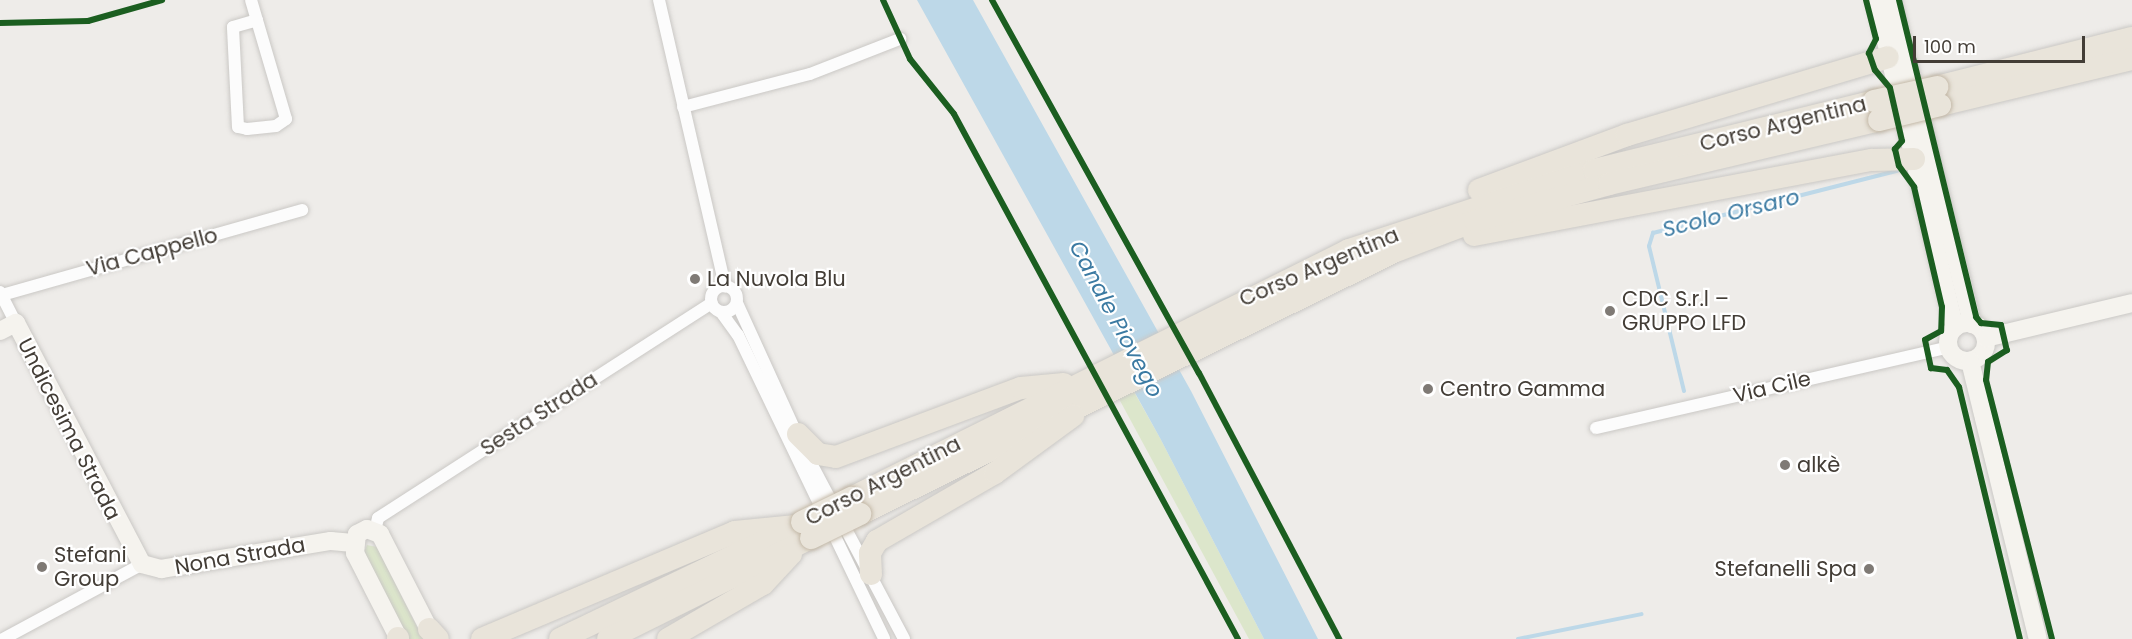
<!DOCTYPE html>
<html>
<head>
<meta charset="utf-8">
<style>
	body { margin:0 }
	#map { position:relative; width:2132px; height:639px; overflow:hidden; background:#eeece9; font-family:Poppins,sans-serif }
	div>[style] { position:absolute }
	.green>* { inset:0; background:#dce6cb }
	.water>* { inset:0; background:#bdd8e8 }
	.stream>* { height:4px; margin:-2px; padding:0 2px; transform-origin:2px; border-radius:2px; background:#bdd8e8 }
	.roads { filter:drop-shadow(0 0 2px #cac8c5) drop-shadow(0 0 2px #cac8c5) }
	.street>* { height:12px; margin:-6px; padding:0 6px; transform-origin:6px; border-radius:6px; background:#fcfcfc }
	.street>.ring { margin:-6px; padding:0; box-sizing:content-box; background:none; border:12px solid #fcfcfc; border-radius:50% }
	.secondary>* { height:18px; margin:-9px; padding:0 9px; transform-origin:9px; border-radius:9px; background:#f5f3ee }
	.secondary>.ring { margin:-9px; padding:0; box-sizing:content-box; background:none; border:18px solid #f5f3ee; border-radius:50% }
	.highway>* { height:22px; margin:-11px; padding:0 11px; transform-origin:11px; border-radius:11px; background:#e9e4da }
	.bridges { filter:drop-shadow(0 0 2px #c3b8a7) drop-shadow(0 0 2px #c3b8a7) }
	.highway-bridge>* { height:22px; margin:-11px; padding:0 11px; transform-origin:11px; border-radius:11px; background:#e9e4da }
	.cycleway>* { height:6px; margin:-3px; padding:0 3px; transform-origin:3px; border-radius:3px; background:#1b5e20 }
	.dots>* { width:16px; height:16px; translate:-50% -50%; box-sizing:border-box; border:3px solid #fff; border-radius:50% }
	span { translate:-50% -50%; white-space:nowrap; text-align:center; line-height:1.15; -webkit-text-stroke:4.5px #fff; paint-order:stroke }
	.street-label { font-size:21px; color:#433d36 }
	.poi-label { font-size:21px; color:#433d36 }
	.left { translate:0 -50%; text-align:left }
	.right { translate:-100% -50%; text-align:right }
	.water-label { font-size:22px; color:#3b7aa2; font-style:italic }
	.scale { position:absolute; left:1913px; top:36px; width:172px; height:27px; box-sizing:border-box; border:3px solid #433d36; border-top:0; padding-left:8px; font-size:18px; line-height:21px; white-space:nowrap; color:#433d36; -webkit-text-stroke:4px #fff; paint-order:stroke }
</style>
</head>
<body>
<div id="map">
	<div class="green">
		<div style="clip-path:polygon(1133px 390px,1160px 438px,1264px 639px,1249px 639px,1118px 397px)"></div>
		<div style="clip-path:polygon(367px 545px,377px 547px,423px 639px,405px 639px,363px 554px)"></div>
	</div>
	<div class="water">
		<div style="clip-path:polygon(917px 0,973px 0,1191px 391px,1318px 639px,1264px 639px,1160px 438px)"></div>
	</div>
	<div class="stream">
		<div style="left:1684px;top:391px;width:149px;rotate:-103.6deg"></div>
		<div style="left:1649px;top:246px;width:14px;rotate:-73deg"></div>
		<div style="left:1653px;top:233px;width:252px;rotate:-14.3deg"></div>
		<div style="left:1518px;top:639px;width:126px;rotate:-11.4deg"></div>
	</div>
	<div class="roads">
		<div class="street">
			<div style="left:251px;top:0;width:124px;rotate:73.6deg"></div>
			<div style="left:286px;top:119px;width:12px;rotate:145deg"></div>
			<div style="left:276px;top:126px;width:29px;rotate:174deg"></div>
			<div style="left:247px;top:129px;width:9px;rotate:-167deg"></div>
			<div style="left:238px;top:127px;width:100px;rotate:-92.9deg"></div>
			<div style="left:233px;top:27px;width:25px;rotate:-16deg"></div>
			<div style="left:659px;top:0;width:294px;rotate:77deg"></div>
			<div style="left:683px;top:107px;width:131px;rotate:-14.6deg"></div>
			<div style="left:810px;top:74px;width:97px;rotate:-21.3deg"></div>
			<div class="ring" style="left:711px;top:286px;width:14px;height:14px"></div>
			<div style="left:0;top:292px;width:35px;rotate:63deg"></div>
			<div style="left:2px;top:295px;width:312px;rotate:-15.8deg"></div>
			<div style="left:737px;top:303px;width:159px;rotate:65.5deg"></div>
			<div style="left:803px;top:448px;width:216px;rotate:62.1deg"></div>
			<div style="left:721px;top:312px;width:29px;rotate:54deg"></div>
			<div style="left:738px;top:335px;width:337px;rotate:64.3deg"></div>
			<div style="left:1596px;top:428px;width:362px;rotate:-12.9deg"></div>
			<div style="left:375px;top:531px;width:13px;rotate:-77deg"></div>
			<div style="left:378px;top:518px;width:397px;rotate:-32.8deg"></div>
			<div style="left:3px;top:639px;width:158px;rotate:-28.3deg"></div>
		</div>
		<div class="secondary">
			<div style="left:1876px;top:0;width:337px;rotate:76.5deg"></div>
			<div style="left:1892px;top:0;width:334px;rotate:76.1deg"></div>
			<div class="ring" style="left:1948px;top:323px;width:20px;height:20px"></div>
			<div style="left:0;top:331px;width:18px;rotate:-27deg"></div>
			<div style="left:16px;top:323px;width:272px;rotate:62.4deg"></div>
			<div style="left:142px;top:564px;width:20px;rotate:15deg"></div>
			<div style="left:161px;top:569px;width:172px;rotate:-9.4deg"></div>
			<div style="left:331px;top:541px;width:22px;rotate:5deg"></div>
			<div style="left:1986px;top:338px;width:150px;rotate:-13.5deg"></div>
			<div style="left:1970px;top:361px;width:286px;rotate:76.3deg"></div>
			<div style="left:399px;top:639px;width:97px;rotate:-117.1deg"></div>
			<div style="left:355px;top:553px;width:19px;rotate:-84deg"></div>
			<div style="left:357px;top:534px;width:11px;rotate:-27deg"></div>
			<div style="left:367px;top:529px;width:14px;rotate:21deg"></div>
			<div style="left:380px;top:534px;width:118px;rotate:62.8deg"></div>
		</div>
		<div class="highway">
			<div style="left:1937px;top:87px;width:201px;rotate:-14.1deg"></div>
			<div style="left:1940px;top:105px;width:197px;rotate:-13.5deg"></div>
			<div style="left:1479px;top:190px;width:158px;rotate:-20.4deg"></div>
			<div style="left:1627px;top:135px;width:272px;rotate:-16.6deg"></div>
			<div style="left:1474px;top:235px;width:405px;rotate:-10.7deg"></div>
			<div style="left:1872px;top:160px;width:42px;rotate:-1.4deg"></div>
			<div style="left:798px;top:434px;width:28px;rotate:45deg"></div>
			<div style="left:818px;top:454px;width:18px;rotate:9deg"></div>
			<div style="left:836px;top:457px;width:197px;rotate:-20.5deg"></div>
			<div style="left:1021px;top:388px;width:43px;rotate:-5.3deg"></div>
			<div style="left:851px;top:498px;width:556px;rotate:-26.47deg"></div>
			<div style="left:1349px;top:250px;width:258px;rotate:-18.1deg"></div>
			<div style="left:1594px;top:170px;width:288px;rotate:-13.8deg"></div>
			<div style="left:860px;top:514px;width:597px;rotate:-26.14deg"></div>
			<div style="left:1396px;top:251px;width:85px;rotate:-20.8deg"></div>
			<div style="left:1475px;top:221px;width:139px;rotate:-15.4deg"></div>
			<div style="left:1609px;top:184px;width:277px;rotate:-13.3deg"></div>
			<div style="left:871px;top:574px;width:21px;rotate:-93deg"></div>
			<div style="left:870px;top:553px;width:14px;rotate:-60deg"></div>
			<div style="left:877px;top:541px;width:136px;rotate:-30deg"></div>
			<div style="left:995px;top:473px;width:97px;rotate:-36.2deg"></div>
			<div style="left:429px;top:629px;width:13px;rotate:48deg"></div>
			<div style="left:398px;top:638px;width:1px;rotate:90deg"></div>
			<div style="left:482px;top:639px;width:275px;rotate:-22.9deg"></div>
			<div style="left:735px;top:532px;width:61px;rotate:-5.6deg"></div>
			<div style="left:560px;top:639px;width:245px;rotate:-25.6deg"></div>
			<div style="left:608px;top:639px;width:227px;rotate:-26.5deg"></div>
			<div style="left:668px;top:639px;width:110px;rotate:-30.1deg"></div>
			<div style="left:763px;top:584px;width:41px;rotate:-47deg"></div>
		</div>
	</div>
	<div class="bridges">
		<div class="highway-bridge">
			<div style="left:1874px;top:101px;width:65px;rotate:-12.5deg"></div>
			<div style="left:1879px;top:120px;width:63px;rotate:-13.8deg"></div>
			<div style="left:802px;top:522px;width:55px;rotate:-26.1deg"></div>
			<div style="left:811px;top:538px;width:55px;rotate:-26.1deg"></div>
		</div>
	</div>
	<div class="cycleway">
		<div style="left:883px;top:0;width:65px;rotate:65.4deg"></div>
		<div style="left:910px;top:59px;width:70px;rotate:51.3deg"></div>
		<div style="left:954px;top:114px;width:597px;rotate:61.59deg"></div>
		<div style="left:992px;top:0;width:427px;rotate:61deg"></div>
		<div style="left:1199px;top:373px;width:301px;rotate:62.2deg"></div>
		<div style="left:1866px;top:0;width:40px;rotate:75.6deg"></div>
		<div style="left:1876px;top:39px;width:16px;rotate:117deg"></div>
		<div style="left:1869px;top:53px;width:18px;rotate:71deg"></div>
		<div style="left:1875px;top:70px;width:23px;rotate:50deg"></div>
		<div style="left:1890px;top:88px;width:54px;rotate:77.2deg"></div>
		<div style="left:1902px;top:141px;width:11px;rotate:131deg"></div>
		<div style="left:1895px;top:149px;width:17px;rotate:77deg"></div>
		<div style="left:1899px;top:166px;width:26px;rotate:54deg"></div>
		<div style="left:1914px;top:187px;width:123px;rotate:76.9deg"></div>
		<div style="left:1942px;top:307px;width:24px;rotate:92deg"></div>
		<div style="left:1941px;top:331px;width:18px;rotate:151deg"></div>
		<div style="left:1925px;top:340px;width:29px;rotate:78deg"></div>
		<div style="left:1931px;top:368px;width:16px;rotate:7deg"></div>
		<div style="left:1947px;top:370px;width:21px;rotate:55deg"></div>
		<div style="left:1959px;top:387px;width:259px;rotate:76.4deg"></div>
		<div style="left:1899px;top:0;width:326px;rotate:76.3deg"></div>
		<div style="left:1976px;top:317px;width:8px;rotate:50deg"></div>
		<div style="left:1981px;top:323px;width:20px;rotate:6deg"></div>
		<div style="left:2001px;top:325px;width:26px;rotate:77deg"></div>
		<div style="left:2007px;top:350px;width:22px;rotate:148deg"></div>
		<div style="left:1988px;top:362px;width:18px;rotate:96deg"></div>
		<div style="left:1986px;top:380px;width:267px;rotate:75.7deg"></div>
		<div style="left:0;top:23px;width:88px;rotate:-1.3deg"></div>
		<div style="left:88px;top:21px;width:77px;rotate:-15.8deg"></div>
	</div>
	<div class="dots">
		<div style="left:695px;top:279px;background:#7f7a75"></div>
		<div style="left:1610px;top:311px;background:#7f7a75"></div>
		<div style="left:1428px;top:389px;background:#7f7a75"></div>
		<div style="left:1785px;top:465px;background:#7f7a75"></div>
		<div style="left:42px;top:567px;background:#7f7a75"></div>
		<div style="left:1869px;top:569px;background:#7f7a75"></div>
	</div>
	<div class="street-label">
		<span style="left:1783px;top:124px;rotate:-14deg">Corso Argentina</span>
		<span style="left:152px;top:252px;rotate:-15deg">Via Cappello</span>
		<span style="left:1319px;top:267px;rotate:-23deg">Corso Argentina</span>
		<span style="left:1772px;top:387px;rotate:-13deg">Via Cile</span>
		<span style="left:539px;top:414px;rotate:-33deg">Sesta Strada</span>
		<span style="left:69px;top:429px;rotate:63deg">Undicesima Strada</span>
		<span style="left:883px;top:481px;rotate:-27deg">Corso Argentina</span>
		<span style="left:240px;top:556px;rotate:-10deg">Nona Strada</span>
	</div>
	<div class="poi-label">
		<span class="left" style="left:707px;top:279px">La Nuvola Blu</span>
		<span class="left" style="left:1622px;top:311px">CDC S.r.l –<br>GRUPPO LFD</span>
		<span class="left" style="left:1440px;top:389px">Centro Gamma</span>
		<span class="left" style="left:1797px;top:465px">alkè</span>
		<span class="left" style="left:54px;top:567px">Stefani<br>Group</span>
		<span class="right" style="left:1857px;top:569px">Stefanelli Spa</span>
	</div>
	<div class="water-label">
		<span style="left:1731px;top:213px;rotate:-14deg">Scolo Orsaro</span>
		<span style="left:1116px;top:319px;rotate:62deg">Canale Piovego</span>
	</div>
	<div class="scale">100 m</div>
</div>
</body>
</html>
